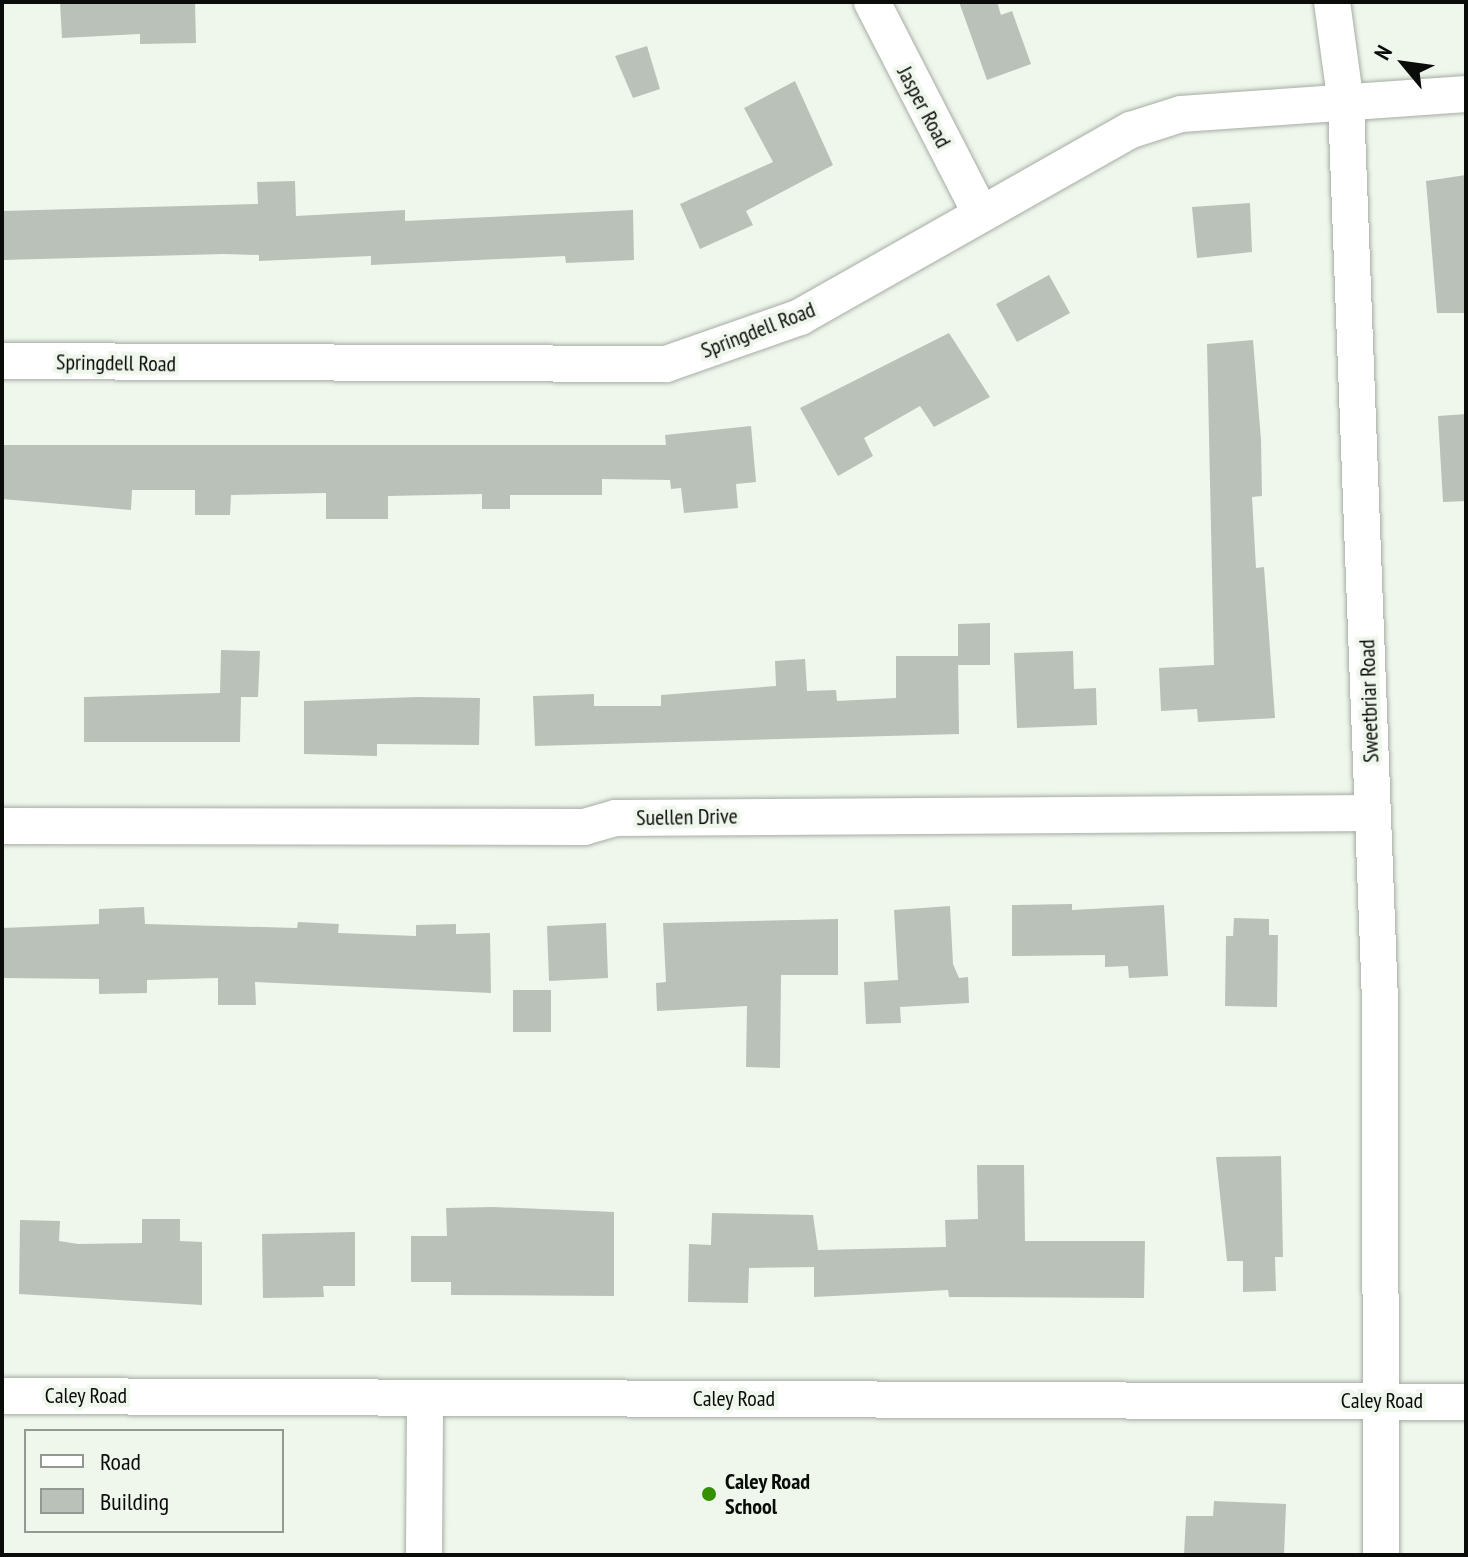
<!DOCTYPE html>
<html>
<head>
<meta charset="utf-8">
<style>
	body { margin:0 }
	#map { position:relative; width:1468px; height:1557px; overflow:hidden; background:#eff7ed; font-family:"PT Sans Narrow",sans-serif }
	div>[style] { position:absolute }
	.building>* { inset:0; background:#bac1b8 }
	.roads { filter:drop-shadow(0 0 2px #a6ada4) drop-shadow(0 0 2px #a6ada4) }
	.minor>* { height:36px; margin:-18px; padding:0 18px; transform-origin:18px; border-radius:18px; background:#fff }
	.dots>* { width:22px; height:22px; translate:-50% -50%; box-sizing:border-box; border:4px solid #eff7ed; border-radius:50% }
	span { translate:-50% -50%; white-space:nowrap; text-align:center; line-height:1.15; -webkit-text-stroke:8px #eff7ed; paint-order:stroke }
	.street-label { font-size:22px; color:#0a0c09 }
	.poi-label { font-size:22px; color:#0a0c09; font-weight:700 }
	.left { translate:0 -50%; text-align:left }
	.frame { position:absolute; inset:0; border:4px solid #0a0c09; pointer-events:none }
	.legend { position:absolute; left:24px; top:1429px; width:260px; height:104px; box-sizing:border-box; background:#eff7ed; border:2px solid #939992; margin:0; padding:10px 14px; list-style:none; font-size:24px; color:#0a0c09 }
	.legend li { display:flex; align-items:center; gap:16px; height:40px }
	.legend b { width:40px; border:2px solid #939992 }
	.north { position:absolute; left:1364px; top:24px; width:80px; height:80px; -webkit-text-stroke:6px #eff7ed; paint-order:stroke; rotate:299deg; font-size:22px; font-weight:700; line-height:32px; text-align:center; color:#0a0c09 }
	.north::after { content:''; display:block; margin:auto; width:28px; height:36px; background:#0a0c09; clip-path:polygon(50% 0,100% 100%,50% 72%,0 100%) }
</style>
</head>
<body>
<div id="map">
	<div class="building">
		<div style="clip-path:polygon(60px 2px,195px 2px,196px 43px,140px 44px,140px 34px,62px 38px)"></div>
		<div style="clip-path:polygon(959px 2px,997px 2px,1001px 15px,1012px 11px,1031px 64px,987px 80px)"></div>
		<div style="clip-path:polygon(647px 46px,660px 89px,633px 98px,615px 56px)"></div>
		<div style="clip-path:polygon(795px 81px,833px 165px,746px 211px,753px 225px,700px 249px,680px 204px,773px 162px,744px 108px)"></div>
		<div style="clip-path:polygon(1466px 175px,1466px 313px,1437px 313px,1426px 181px)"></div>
		<div style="clip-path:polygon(295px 181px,296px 216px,405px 210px,405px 221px,633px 210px,634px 260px,566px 263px,565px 256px,371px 265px,371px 256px,259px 261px,259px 255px,224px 254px,3px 260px,2px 211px,258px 204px,257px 182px)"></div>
		<div style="clip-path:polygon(1250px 203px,1252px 252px,1197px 258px,1192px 207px)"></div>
		<div style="clip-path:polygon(1049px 275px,1070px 313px,1017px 342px,996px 304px)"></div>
		<div style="clip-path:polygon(949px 333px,990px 397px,934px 427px,920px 406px,864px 438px,873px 456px,838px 476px,800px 408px)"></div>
		<div style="clip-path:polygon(1253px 340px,1261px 440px,1262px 496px,1252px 497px,1256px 568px,1264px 567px,1275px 718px,1198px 722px,1197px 709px,1161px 711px,1159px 668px,1214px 665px,1207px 344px)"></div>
		<div style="clip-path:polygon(1466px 414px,1466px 501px,1443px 502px,1438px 416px)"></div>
		<div style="clip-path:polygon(751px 426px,756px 482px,736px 484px,738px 508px,684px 513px,681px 488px,671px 489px,670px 480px,602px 479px,602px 495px,510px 495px,510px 509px,482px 509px,482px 494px,388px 496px,388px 519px,326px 519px,326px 493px,231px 495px,230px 515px,195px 515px,195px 490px,132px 490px,131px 510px,2px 499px,2px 445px,666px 445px,665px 435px)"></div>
		<div style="clip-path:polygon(990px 623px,990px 665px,958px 665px,958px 624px)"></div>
		<div style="clip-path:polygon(221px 650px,260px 651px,258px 697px,241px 697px,240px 742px,84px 742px,84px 697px,220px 693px)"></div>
		<div style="clip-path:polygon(1073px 651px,1074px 689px,1096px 688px,1097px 725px,1017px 728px,1014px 653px)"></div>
		<div style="clip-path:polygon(896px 656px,958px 656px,959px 734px,535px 746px,533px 696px,594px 694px,594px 706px,661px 706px,661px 695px,776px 686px,775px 661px,805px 659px,807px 691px,836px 690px,837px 701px,896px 698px)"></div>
		<div style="clip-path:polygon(418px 697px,480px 698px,479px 745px,377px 744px,377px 756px,304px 754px,304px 701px)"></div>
		<div style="clip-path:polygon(1072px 904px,1072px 910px,1164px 905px,1168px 976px,1129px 978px,1128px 966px,1105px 967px,1105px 955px,1012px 956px,1012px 905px)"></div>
		<div style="clip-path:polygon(950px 906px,953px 964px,959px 978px,968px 977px,969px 1003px,900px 1007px,901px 1023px,866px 1024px,864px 982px,898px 980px,894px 910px)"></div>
		<div style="clip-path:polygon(144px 907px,145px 924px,297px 928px,298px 922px,339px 924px,338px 933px,416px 936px,416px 925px,456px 924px,456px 934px,490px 933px,491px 993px,255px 982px,256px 1005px,218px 1005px,218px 978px,147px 980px,147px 993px,99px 994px,99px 979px,2px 978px,2px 928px,99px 924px,99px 909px)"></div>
		<div style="clip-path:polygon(1234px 918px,1269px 919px,1269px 935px,1278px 935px,1277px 1007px,1225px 1006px,1226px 936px,1233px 936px)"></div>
		<div style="clip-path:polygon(838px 919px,838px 975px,781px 975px,780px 1068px,746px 1067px,747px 1006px,657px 1011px,656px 983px,666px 982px,663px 923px)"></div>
		<div style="clip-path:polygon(606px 923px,608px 978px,549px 981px,547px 926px)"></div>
		<div style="clip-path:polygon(513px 990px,551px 990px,551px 1032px,513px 1032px)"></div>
		<div style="clip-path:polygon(1281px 1156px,1283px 1257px,1275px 1257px,1276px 1291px,1243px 1292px,1243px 1261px,1227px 1261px,1216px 1157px)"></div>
		<div style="clip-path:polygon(977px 1165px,1024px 1165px,1025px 1241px,1145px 1241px,1144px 1298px,949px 1297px,948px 1290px,814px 1297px,814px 1267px,749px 1268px,748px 1303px,688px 1302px,689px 1244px,711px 1245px,712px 1213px,813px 1215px,818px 1250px,946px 1247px,945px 1220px,978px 1219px)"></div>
		<div style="clip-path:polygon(493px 1207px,614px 1212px,614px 1296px,451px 1295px,451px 1282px,411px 1282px,411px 1236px,447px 1236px,446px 1208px)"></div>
		<div style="clip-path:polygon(142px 1219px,180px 1219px,180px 1241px,202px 1242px,202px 1305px,19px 1294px,20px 1220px,60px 1221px,59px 1241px,78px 1244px,142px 1243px)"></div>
		<div style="clip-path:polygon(355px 1232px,355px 1286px,323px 1286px,324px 1297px,263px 1298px,262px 1234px)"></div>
		<div style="clip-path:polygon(1214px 1501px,1286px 1504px,1284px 1555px,1184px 1555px,1186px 1516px,1213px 1516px)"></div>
	</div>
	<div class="roads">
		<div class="minor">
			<div style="left:872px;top:2px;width:234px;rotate:62.8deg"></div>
			<div style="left:1332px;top:2px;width:103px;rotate:82.2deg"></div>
			<div style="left:1346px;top:104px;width:900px;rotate:87.83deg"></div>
			<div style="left:1380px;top:1003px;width:552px;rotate:89.9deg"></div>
			<div style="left:2px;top:361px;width:664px;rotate:0.26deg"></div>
			<div style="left:666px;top:364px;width:142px;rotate:-19.3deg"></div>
			<div style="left:800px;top:317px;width:380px;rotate:-29.5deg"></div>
			<div style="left:1131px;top:130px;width:52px;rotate:-17.7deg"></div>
			<div style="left:1181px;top:114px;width:286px;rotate:-4deg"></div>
			<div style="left:2px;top:826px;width:582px;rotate:0.1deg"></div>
			<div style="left:584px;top:827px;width:32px;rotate:-16deg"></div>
			<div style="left:615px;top:818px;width:758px;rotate:-0.38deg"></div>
			<div style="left:2px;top:1396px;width:1464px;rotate:0.23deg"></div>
			<div style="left:424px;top:1555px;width:157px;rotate:-89.6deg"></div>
		</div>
	</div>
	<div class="dots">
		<div style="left:709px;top:1494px;background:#349001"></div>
	</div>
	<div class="street-label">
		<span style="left:924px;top:107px;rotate:62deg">Jasper Road</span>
		<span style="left:758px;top:330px;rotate:-21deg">Springdell Road</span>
		<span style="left:116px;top:363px;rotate:1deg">Springdell Road</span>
		<span style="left:1369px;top:701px;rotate:-92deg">Sweetbriar Road</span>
		<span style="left:687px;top:817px;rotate:-1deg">Suellen Drive</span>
		<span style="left:86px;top:1396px">Caley Road</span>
		<span style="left:734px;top:1399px">Caley Road</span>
		<span style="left:1382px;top:1401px">Caley Road</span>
	</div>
	<div class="poi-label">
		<span class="left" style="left:725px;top:1494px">Caley Road<br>School</span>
	</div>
	<div class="frame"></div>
	<ul class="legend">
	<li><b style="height:10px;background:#fff"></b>Road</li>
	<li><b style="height:22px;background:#bac1b8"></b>Building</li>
	</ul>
	<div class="north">N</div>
</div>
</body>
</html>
